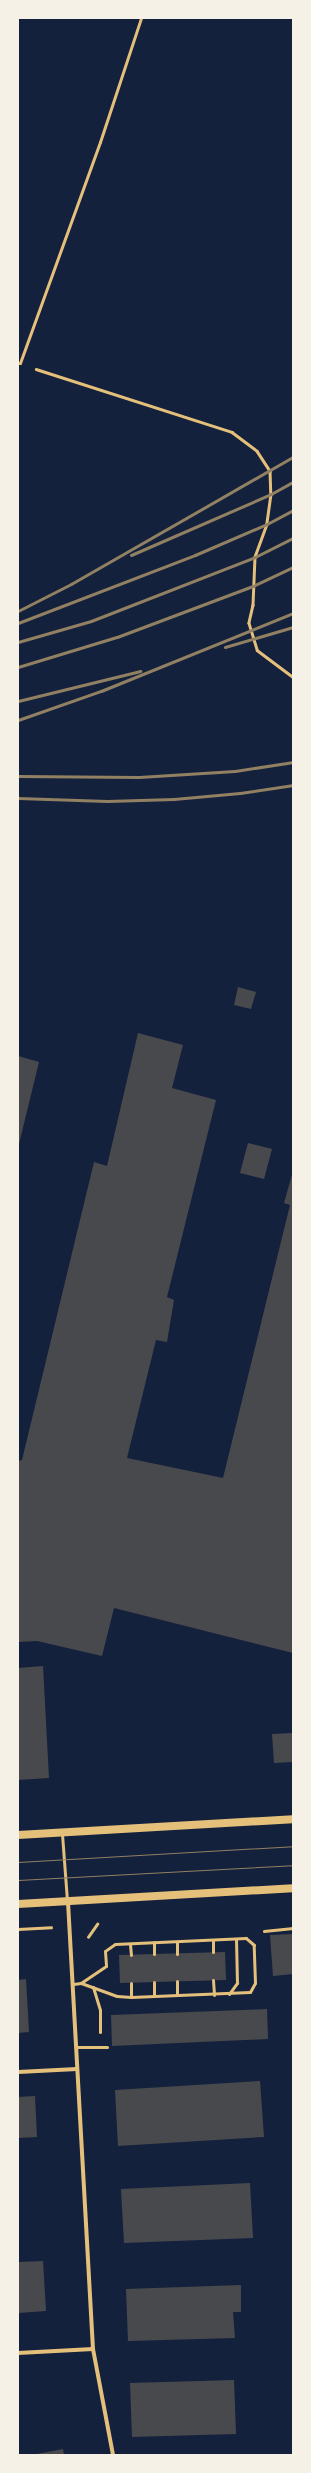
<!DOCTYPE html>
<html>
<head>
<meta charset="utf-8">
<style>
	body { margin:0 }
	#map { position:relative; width:311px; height:2473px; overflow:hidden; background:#14213d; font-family:Ubuntu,sans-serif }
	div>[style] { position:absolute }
	.building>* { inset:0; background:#48494c }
	.path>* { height:2.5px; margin:-1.25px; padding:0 1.25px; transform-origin:1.25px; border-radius:1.25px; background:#e5c07b }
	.service>* { height:3px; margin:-1.5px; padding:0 1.5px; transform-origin:1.5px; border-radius:1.5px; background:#e5c07b }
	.minor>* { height:4px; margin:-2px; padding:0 2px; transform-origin:2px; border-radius:2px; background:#e5c07b }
	.secondary>* { height:8px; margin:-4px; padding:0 4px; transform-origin:4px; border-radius:4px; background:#e5c07b }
	.tram>* { height:1px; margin:-0.5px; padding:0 0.5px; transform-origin:0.5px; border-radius:0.5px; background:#918062 }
	.rail>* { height:3px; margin:-1.5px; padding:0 1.5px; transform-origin:1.5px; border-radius:1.5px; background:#918062 }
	span { translate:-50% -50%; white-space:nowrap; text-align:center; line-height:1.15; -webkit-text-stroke:4px #f6f1e7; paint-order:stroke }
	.frame { position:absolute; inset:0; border:19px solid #f6f1e7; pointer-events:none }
</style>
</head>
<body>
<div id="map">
	<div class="building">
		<div style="clip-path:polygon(238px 987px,256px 992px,251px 1009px,234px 1005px)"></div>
		<div style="clip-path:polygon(138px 1033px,183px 1045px,172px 1088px,216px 1100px,167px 1297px,174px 1300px,167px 1342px,156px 1340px,127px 1458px,223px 1478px,290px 1205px,284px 1203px,293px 1171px,293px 1653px,114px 1608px,102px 1656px,37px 1641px,18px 1642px,18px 1461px,22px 1460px,94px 1162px,107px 1166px)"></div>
		<div style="clip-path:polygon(18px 1056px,39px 1062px,19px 1144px,18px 1144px)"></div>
		<div style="clip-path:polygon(248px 1143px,272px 1149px,264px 1179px,240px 1173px)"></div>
		<div style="clip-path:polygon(43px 1666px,49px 1778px,18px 1780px,18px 1668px)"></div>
		<div style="clip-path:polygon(293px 1733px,293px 1762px,274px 1763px,272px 1734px)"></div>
		<div style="clip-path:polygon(293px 1934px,293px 1974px,273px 1976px,270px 1935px)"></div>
		<div style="clip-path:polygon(225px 1952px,226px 1980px,120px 1983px,119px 1955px)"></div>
		<div style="clip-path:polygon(26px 1979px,29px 2032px,18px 2033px,18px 1980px)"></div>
		<div style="clip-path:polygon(267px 2009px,268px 2039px,112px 2046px,111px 2015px)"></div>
		<div style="clip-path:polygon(260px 2081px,264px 2137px,118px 2146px,115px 2090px)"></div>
		<div style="clip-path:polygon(35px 2096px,37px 2137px,18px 2138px,18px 2097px)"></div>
		<div style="clip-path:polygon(250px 2183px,253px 2238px,124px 2243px,121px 2189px)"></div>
		<div style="clip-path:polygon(43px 2261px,46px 2311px,18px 2313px,18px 2262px)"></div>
		<div style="clip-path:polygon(241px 2285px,241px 2312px,233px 2312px,235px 2338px,128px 2341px,126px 2289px)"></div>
		<div style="clip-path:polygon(234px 2380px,236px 2434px,132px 2437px,130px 2383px)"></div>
		<div style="clip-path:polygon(63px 2449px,64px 2455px,37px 2455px,37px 2454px)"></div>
	</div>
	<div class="path">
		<div style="left:36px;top:369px;width:206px;rotate:17.8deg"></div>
		<div style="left:232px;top:432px;width:31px;rotate:37deg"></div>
		<div style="left:257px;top:451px;width:24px;rotate:57deg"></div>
		<div style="left:270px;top:471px;width:23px;rotate:88deg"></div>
		<div style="left:271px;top:494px;width:30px;rotate:98deg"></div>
		<div style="left:267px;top:524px;width:35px;rotate:110deg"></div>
		<div style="left:255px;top:557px;width:48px;rotate:92.4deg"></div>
		<div style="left:253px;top:605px;width:18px;rotate:103deg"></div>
		<div style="left:249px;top:623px;width:28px;rotate:73deg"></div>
		<div style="left:257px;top:650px;width:45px;rotate:36.9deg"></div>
		<div style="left:18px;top:1929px;width:33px;rotate:-3deg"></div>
		<div style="left:264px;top:1931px;width:29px;rotate:-6deg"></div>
		<div style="left:88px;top:1937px;width:16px;rotate:-55deg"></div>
	</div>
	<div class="service">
		<div style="left:18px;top:363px;width:2px"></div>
		<div style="left:20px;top:363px;width:235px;rotate:-70.1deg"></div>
		<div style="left:100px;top:142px;width:131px;rotate:-71.7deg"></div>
		<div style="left:62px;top:1834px;width:66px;rotate:85.7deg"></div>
		<div style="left:213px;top:1940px;width:12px;rotate:90deg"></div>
		<div style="left:177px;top:1942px;width:12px;rotate:90deg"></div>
		<div style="left:130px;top:1944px;width:11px;rotate:85deg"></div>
		<div style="left:154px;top:1954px;width:12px;rotate:-90deg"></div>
		<div style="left:213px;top:1980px;width:15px;rotate:86deg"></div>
		<div style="left:177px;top:1981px;width:14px;rotate:90deg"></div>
		<div style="left:131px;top:1983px;width:14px;rotate:90deg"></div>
		<div style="left:73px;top:1984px;width:8px;rotate:-7deg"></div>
		<div style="left:81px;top:1983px;width:38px;rotate:20deg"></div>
		<div style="left:117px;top:1996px;width:14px;rotate:4deg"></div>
		<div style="left:131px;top:1997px;width:119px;rotate:-2.4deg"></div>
		<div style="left:250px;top:1992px;width:10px;rotate:-61deg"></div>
		<div style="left:255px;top:1983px;width:38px;rotate:-92deg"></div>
		<div style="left:254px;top:1945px;width:11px;rotate:-139deg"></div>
		<div style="left:246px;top:1938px;width:131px;rotate:177.4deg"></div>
		<div style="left:115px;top:1944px;width:12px;rotate:145deg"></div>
		<div style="left:105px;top:1951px;width:15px;rotate:86deg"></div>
		<div style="left:106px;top:1966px;width:30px;rotate:146deg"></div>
		<div style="left:93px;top:1987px;width:24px;rotate:73deg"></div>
		<div style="left:100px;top:2010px;width:22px;rotate:90deg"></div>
		<div style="left:229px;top:1994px;width:14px;rotate:-54deg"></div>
		<div style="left:237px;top:1983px;width:44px;rotate:-91.3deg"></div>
		<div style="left:154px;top:1996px;width:14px;rotate:-90deg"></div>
		<div style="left:76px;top:2047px;width:31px"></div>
	</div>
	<div class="minor">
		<div style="left:68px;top:1902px;width:448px;rotate:86.8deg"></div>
		<div style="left:93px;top:2349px;width:108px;rotate:79.3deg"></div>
		<div style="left:18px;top:2072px;width:59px;rotate:-2.9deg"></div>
		<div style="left:18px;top:2353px;width:75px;rotate:-3.1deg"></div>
	</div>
	<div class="secondary">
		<div style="left:18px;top:1835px;width:275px;rotate:-3.3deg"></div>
		<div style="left:18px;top:1904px;width:275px;rotate:-3.3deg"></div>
	</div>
	<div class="tram">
		<div style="left:18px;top:1862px;width:275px;rotate:-3.3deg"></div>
		<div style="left:18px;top:1880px;width:275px;rotate:-3.1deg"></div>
	</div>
	<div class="rail">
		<div style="left:131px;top:555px;width:153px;rotate:-23.5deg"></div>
		<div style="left:271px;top:494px;width:25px;rotate:-29deg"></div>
		<div style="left:18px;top:611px;width:59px;rotate:-27deg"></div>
		<div style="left:71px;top:584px;width:256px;rotate:-29.8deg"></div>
		<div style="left:18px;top:623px;width:190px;rotate:-21deg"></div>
		<div style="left:195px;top:555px;width:78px;rotate:-23.3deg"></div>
		<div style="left:267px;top:524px;width:30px;rotate:-28deg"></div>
		<div style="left:18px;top:642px;width:76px;rotate:-16deg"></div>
		<div style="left:91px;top:621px;width:176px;rotate:-21.3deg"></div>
		<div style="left:255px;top:557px;width:42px;rotate:-26.6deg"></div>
		<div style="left:225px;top:647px;width:71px;rotate:-16.4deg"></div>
		<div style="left:18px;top:667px;width:103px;rotate:-16.9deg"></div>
		<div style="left:117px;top:637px;width:145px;rotate:-20.6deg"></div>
		<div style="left:253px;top:586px;width:44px;rotate:-25.4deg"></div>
		<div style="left:18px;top:701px;width:126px;rotate:-13.8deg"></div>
		<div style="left:18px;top:720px;width:88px;rotate:-19.3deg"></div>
		<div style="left:101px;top:691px;width:207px;rotate:-22.1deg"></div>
		<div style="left:18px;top:776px;width:121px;rotate:0.5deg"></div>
		<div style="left:139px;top:777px;width:96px;rotate:-3.6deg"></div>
		<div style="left:235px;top:771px;width:59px;rotate:-8.8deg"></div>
		<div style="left:18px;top:798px;width:89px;rotate:1.9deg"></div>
		<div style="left:107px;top:801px;width:67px;rotate:-1.7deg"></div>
		<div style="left:174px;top:799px;width:66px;rotate:-5.2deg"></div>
		<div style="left:240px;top:793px;width:54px;rotate:-8.6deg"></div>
	</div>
	<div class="frame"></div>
</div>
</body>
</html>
